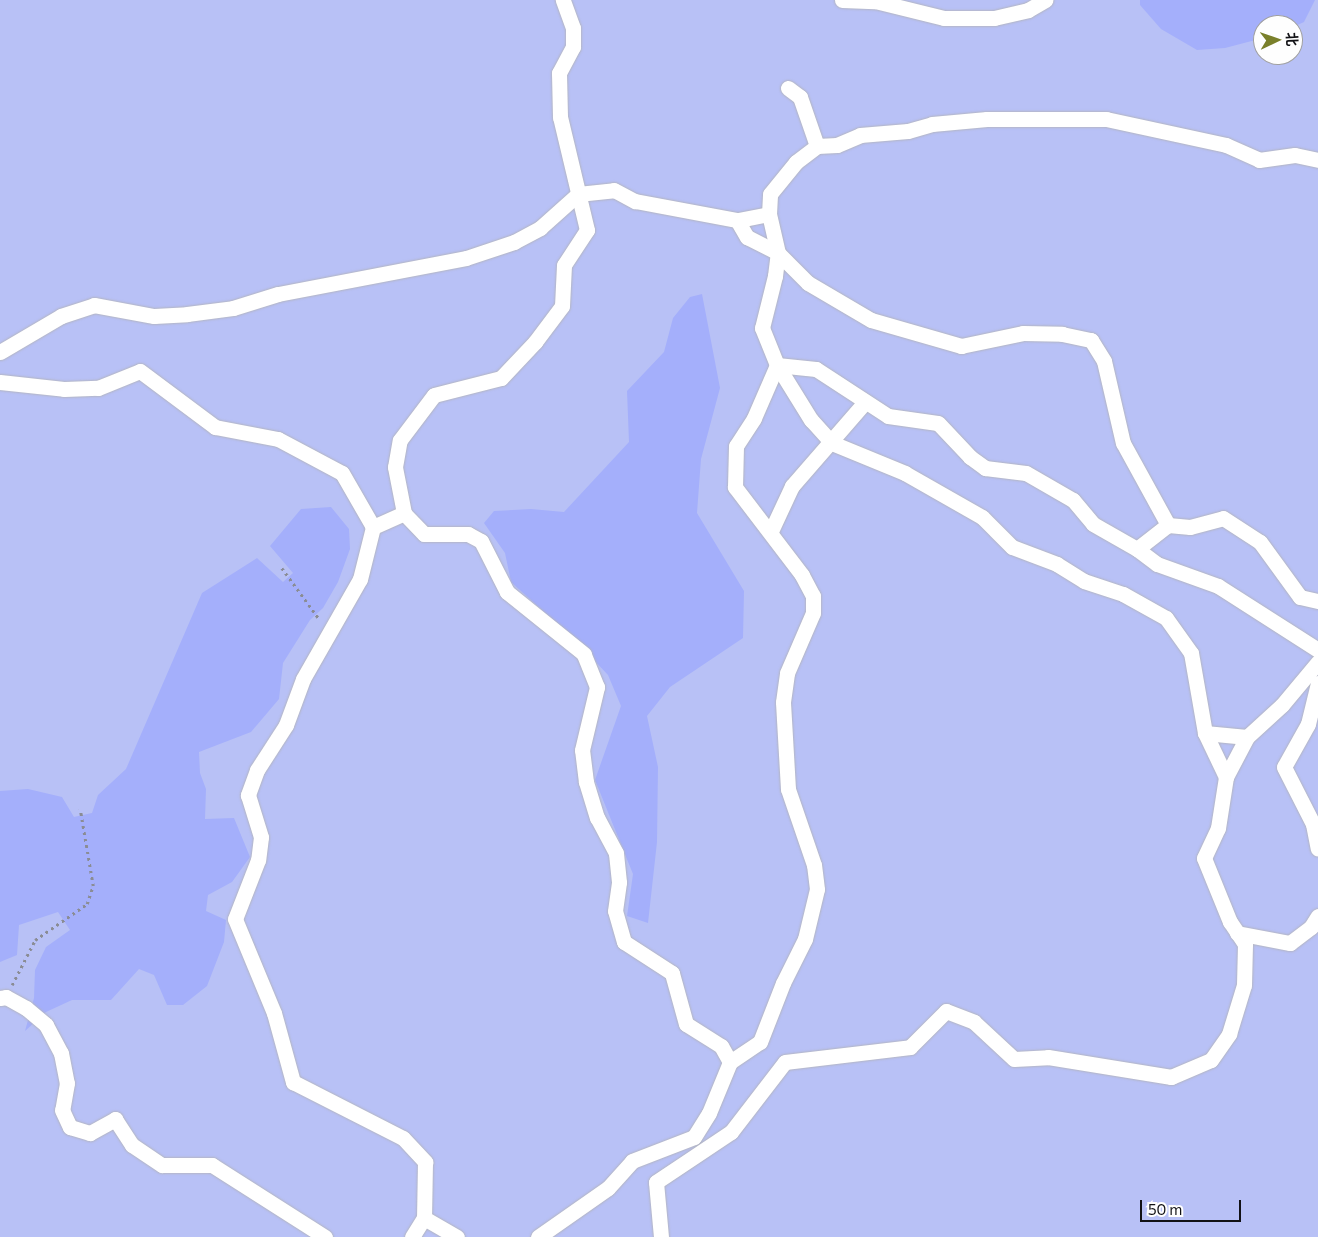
<!DOCTYPE html>
<html>
<head>
<meta charset="utf-8">
<style>
	body { margin:0 }
	#map { position:relative; width:1318px; height:1237px; overflow:hidden; background:#edf0fc; font-family:Commissioner,"Noto Sans SC",sans-serif }
	div>[style] { position:absolute }
	.green>* { inset:0; background:#b8c1f6 }
	.water>* { inset:0; background:#a4affb }
	.path>* { height:2.5px; margin-top:-1.25px; transform-origin:0; background:repeating-linear-gradient(90deg,#8a8c94 0 2.5px,transparent 0 6.5px) }
	.roads { filter:drop-shadow(0 0 1px #b3b5c1) drop-shadow(0 0 1px #b3b5c1) }
	.minor>* { height:15px; margin:-7.5px; padding:0 7.5px; transform-origin:7.5px; border-radius:7.5px; background:#fff }
	span { translate:-50% -50%; white-space:nowrap; text-align:center; line-height:1.15; -webkit-text-stroke:5px #fefefe; paint-order:stroke }
	.north { position:absolute; left:1253px; top:15px; width:50px; height:50px; box-sizing:border-box; background:#fefefe; border:1px solid #a0a0a1; border-radius:50%; rotate:87deg; font-size:14px; font-weight:700; line-height:20px; text-align:center; color:#121216 }
	.north::after { content:''; display:block; margin:auto; width:18px; height:22px; background:#7a802b; clip-path:polygon(50% 0,100% 100%,50% 72%,0 100%) }
	.scale { position:absolute; left:1140px; top:1200px; width:101px; height:22px; box-sizing:border-box; border:2px solid #121216; border-top:0; padding-left:6px; font-size:15px; line-height:18px; white-space:nowrap; color:#121216; -webkit-text-stroke:4px #fefefe; paint-order:stroke }
</style>
</head>
<body>
<div id="map">
	<div class="green">
		<div style="clip-path:polygon(evenodd,0 0,1318px 0,1318px 1237px,0 1237px,0 0,1263px 25px,1293px 25px,1293px 55px,1263px 55px,1263px 25px)"></div>
	</div>
	<div class="water">
		<div style="clip-path:polygon(1140px 0,1315px 0,1304px 22px,1293px 27px,1263px 25px,1263px 38px,1225px 48px,1197px 50px,1161px 29px,1140px 5px)"></div>
		<div style="clip-path:polygon(702px 294px,720px 388px,701px 459px,697px 513px,744px 591px,743px 638px,670px 687px,647px 716px,658px 767px,657px 842px,648px 923px,627px 916px,633px 874px,595px 780px,621px 706px,608px 675px,576px 641px,511px 582px,505px 553px,484px 523px,494px 511px,531px 509px,564px 512px,629px 442px,627px 391px,664px 352px,673px 318px,690px 297px)"></div>
		<div style="clip-path:polygon(331px 507px,349px 529px,350px 549px,338px 582px,323px 608px,310px 620px,283px 663px,279px 699px,251px 732px,199px 752px,200px 773px,206px 789px,205px 819px,234px 818px,250px 857px,232px 882px,208px 895px,206px 911px,226px 920px,224px 942px,207px 986px,183px 1005px,167px 1005px,154px 975px,139px 969px,111px 1000px,72px 1000px,46px 1012px,25px 1031px,34px 998px,35px 970px,46px 947px,70px 930px,58px 912px,19px 925px,17px 955px,0 962px,0 791px,28px 789px,62px 797px,74px 817px,92px 813px,98px 795px,126px 769px,202px 593px,257px 558px,283px 582px,293px 573px,270px 546px,301px 509px)"></div>
	</div>
	<div class="path">
		<div style="left:282px;top:568px;width:64px;rotate:53.8deg"></div>
		<div style="left:12px;top:985px;width:51px;rotate:-62.9deg"></div>
		<div style="left:35px;top:940px;width:63px;rotate:-34.7deg"></div>
		<div style="left:87px;top:904px;width:19px;rotate:-72deg"></div>
		<div style="left:93px;top:886px;width:78px;rotate:-99.6deg"></div>
	</div>
	<div class="roads">
		<div class="minor">
			<div style="left:842px;top:0;width:33px;rotate:2deg"></div>
			<div style="left:875px;top:1px;width:71px;rotate:13.8deg"></div>
			<div style="left:944px;top:18px;width:50px"></div>
			<div style="left:994px;top:18px;width:35px;rotate:-13deg"></div>
			<div style="left:1028px;top:10px;width:20px;rotate:-30deg"></div>
			<div style="left:788px;top:88px;width:15px;rotate:37deg"></div>
			<div style="left:800px;top:97px;width:52px;rotate:70.9deg"></div>
			<div style="left:769px;top:214px;width:33px;rotate:169deg"></div>
			<div style="left:737px;top:220px;width:20px;rotate:60deg"></div>
			<div style="left:747px;top:237px;width:35px;rotate:27deg"></div>
			<div style="left:778px;top:253px;width:40px;rotate:-103deg"></div>
			<div style="left:769px;top:214px;width:20px;rotate:-87deg"></div>
			<div style="left:770px;top:194px;width:41px;rotate:-50.9deg"></div>
			<div style="left:796px;top:162px;width:26px;rotate:-37deg"></div>
			<div style="left:817px;top:146px;width:20px;rotate:-3deg"></div>
			<div style="left:837px;top:145px;width:25px;rotate:-23deg"></div>
			<div style="left:860px;top:135px;width:48px;rotate:-4.8deg"></div>
			<div style="left:908px;top:131px;width:25px;rotate:-16deg"></div>
			<div style="left:932px;top:124px;width:55px;rotate:-5.2deg"></div>
			<div style="left:987px;top:119px;width:119px"></div>
			<div style="left:1106px;top:119px;width:123px;rotate:12.2deg"></div>
			<div style="left:1226px;top:145px;width:36px;rotate:24deg"></div>
			<div style="left:1259px;top:160px;width:36px;rotate:-8deg"></div>
			<div style="left:1295px;top:155px;width:24px;rotate:12deg"></div>
			<div style="left:778px;top:253px;width:42px;rotate:45deg"></div>
			<div style="left:808px;top:283px;width:73px;rotate:30.4deg"></div>
			<div style="left:871px;top:320px;width:94px;rotate:16.1deg"></div>
			<div style="left:961px;top:346px;width:63px;rotate:-11.8deg"></div>
			<div style="left:1023px;top:333px;width:39px;rotate:1deg"></div>
			<div style="left:1062px;top:334px;width:30px;rotate:12deg"></div>
			<div style="left:1091px;top:340px;width:25px;rotate:58deg"></div>
			<div style="left:1104px;top:361px;width:84px;rotate:77deg"></div>
			<div style="left:1123px;top:443px;width:94px;rotate:61.2deg"></div>
			<div style="left:1168px;top:525px;width:22px;rotate:5deg"></div>
			<div style="left:1190px;top:527px;width:34px;rotate:-15deg"></div>
			<div style="left:1223px;top:518px;width:44px;rotate:33deg"></div>
			<div style="left:1260px;top:542px;width:68px;rotate:54deg"></div>
			<div style="left:1300px;top:597px;width:18px;rotate:13deg"></div>
			<div style="left:0;top:352px;width:71px;rotate:-30.5deg"></div>
			<div style="left:61px;top:316px;width:35px;rotate:-18deg"></div>
			<div style="left:94px;top:305px;width:61px;rotate:10.4deg"></div>
			<div style="left:154px;top:316px;width:33px;rotate:-3deg"></div>
			<div style="left:187px;top:314px;width:46px;rotate:-7.4deg"></div>
			<div style="left:233px;top:308px;width:47px;rotate:-17.3deg"></div>
			<div style="left:278px;top:294px;width:191px;rotate:-10.8deg"></div>
			<div style="left:466px;top:258px;width:51px;rotate:-18.4deg"></div>
			<div style="left:514px;top:242px;width:30px;rotate:-28deg"></div>
			<div style="left:540px;top:228px;width:51px;rotate:-41.8deg"></div>
			<div style="left:578px;top:194px;width:36px;rotate:-6deg"></div>
			<div style="left:614px;top:190px;width:24px;rotate:28deg"></div>
			<div style="left:635px;top:201px;width:104px;rotate:10.6deg"></div>
			<div style="left:777px;top:365px;width:39px;rotate:6deg"></div>
			<div style="left:816px;top:369px;width:86px;rotate:33.1deg"></div>
			<div style="left:888px;top:416px;width:50px;rotate:8deg"></div>
			<div style="left:938px;top:423px;width:47px;rotate:46.7deg"></div>
			<div style="left:970px;top:457px;width:19px;rotate:36deg"></div>
			<div style="left:985px;top:468px;width:41px;rotate:7deg"></div>
			<div style="left:1026px;top:473px;width:54px;rotate:29.9deg"></div>
			<div style="left:1073px;top:500px;width:31px;rotate:50deg"></div>
			<div style="left:1093px;top:524px;width:51px;rotate:29.6deg"></div>
			<div style="left:1137px;top:549px;width:39px;rotate:-38deg"></div>
			<div style="left:0;top:382px;width:64px;rotate:6.2deg"></div>
			<div style="left:64px;top:389px;width:34px;rotate:-2deg"></div>
			<div style="left:98px;top:388px;width:45px;rotate:-22deg"></div>
			<div style="left:140px;top:371px;width:94px;rotate:36.7deg"></div>
			<div style="left:215px;top:427px;width:64px;rotate:10.8deg"></div>
			<div style="left:278px;top:439px;width:72px;rotate:28deg"></div>
			<div style="left:342px;top:473px;width:62px;rotate:60.1deg"></div>
			<div style="left:373px;top:527px;width:54px;rotate:104deg"></div>
			<div style="left:360px;top:579px;width:115px;rotate:119.7deg"></div>
			<div style="left:303px;top:679px;width:49px;rotate:110.3deg"></div>
			<div style="left:286px;top:725px;width:54px;rotate:122.8deg"></div>
			<div style="left:257px;top:770px;width:27px;rotate:110deg"></div>
			<div style="left:248px;top:795px;width:44px;rotate:72.8deg"></div>
			<div style="left:261px;top:837px;width:23px;rotate:97deg"></div>
			<div style="left:258px;top:860px;width:63px;rotate:111.3deg"></div>
			<div style="left:235px;top:919px;width:102px;rotate:67.5deg"></div>
			<div style="left:274px;top:1013px;width:72px;rotate:74.6deg"></div>
			<div style="left:293px;top:1082px;width:123px;rotate:27deg"></div>
			<div style="left:403px;top:1138px;width:33px;rotate:47deg"></div>
			<div style="left:425px;top:1162px;width:56px;rotate:91deg"></div>
			<div style="left:424px;top:1218px;width:38px;rotate:30deg"></div>
			<div style="left:373px;top:527px;width:34px;rotate:-24deg"></div>
			<div style="left:771px;top:531px;width:50px;rotate:-65deg"></div>
			<div style="left:792px;top:486px;width:111px;rotate:-49deg"></div>
			<div style="left:1137px;top:549px;width:25px;rotate:37deg"></div>
			<div style="left:1157px;top:564px;width:65px;rotate:19.8deg"></div>
			<div style="left:1218px;top:586px;width:119px;rotate:32.6deg"></div>
			<div style="left:1318px;top:683px;width:42px;rotate:103.7deg"></div>
			<div style="left:1308px;top:724px;width:49px;rotate:119.2deg"></div>
			<div style="left:1284px;top:767px;width:64px;rotate:63deg"></div>
			<div style="left:1313px;top:824px;width:25px;rotate:79deg"></div>
			<div style="left:1205px;top:733px;width:42px;rotate:5.4deg"></div>
			<div style="left:1247px;top:737px;width:45px;rotate:117.7deg"></div>
			<div style="left:1247px;top:737px;width:47px;rotate:-42.4deg"></div>
			<div style="left:1282px;top:705px;width:56px;rotate:-50.1deg"></div>
			<div style="left:1237px;top:933px;width:54px;rotate:10.7deg"></div>
			<div style="left:1290px;top:943px;width:26px;rotate:-37deg"></div>
			<div style="left:1311px;top:927px;width:13px;rotate:-58deg"></div>
			<div style="left:0;top:998px;width:6px;rotate:-9deg"></div>
			<div style="left:6px;top:997px;width:23px;rotate:29deg"></div>
			<div style="left:26px;top:1008px;width:26px;rotate:40deg"></div>
			<div style="left:46px;top:1025px;width:32px;rotate:62deg"></div>
			<div style="left:61px;top:1053px;width:31px;rotate:79deg"></div>
			<div style="left:67px;top:1083px;width:27px;rotate:100deg"></div>
			<div style="left:62px;top:1110px;width:19px;rotate:65deg"></div>
			<div style="left:70px;top:1127px;width:21px;rotate:17deg"></div>
			<div style="left:90px;top:1133px;width:29px;rotate:-29deg"></div>
			<div style="left:115px;top:1119px;width:31px;rotate:57deg"></div>
			<div style="left:132px;top:1145px;width:36px;rotate:34deg"></div>
			<div style="left:162px;top:1165px;width:50px"></div>
			<div style="left:212px;top:1165px;width:134px;rotate:32.5deg"></div>
			<div style="left:730px;top:1062px;width:36px;rotate:-34deg"></div>
			<div style="left:760px;top:1042px;width:63px;rotate:-68.7deg"></div>
			<div style="left:783px;top:983px;width:49px;rotate:-63.4deg"></div>
			<div style="left:805px;top:939px;width:51px;rotate:-76.5deg"></div>
			<div style="left:817px;top:889px;width:24px;rotate:-97deg"></div>
			<div style="left:814px;top:865px;width:80px;rotate:-108.9deg"></div>
			<div style="left:788px;top:789px;width:87px;rotate:-93.3deg"></div>
			<div style="left:783px;top:702px;width:29px;rotate:-82deg"></div>
			<div style="left:787px;top:673px;width:65px;rotate:-66.6deg"></div>
			<div style="left:813px;top:613px;width:17px;rotate:-90deg"></div>
			<div style="left:813px;top:596px;width:24px;rotate:-118deg"></div>
			<div style="left:802px;top:575px;width:111px;rotate:-127.3deg"></div>
			<div style="left:735px;top:487px;width:41px;rotate:-88.6deg"></div>
			<div style="left:736px;top:446px;width:33px;rotate:-57deg"></div>
			<div style="left:754px;top:418px;width:58px;rotate:-66.5deg"></div>
			<div style="left:412px;top:1237px;width:22px;rotate:-58deg"></div>
			<div style="left:538px;top:1237px;width:85px;rotate:-35deg"></div>
			<div style="left:608px;top:1188px;width:36px;rotate:-48deg"></div>
			<div style="left:632px;top:1161px;width:66px;rotate:-21.2deg"></div>
			<div style="left:694px;top:1137px;width:28px;rotate:-58deg"></div>
			<div style="left:709px;top:1113px;width:55px;rotate:-67.6deg"></div>
			<div style="left:730px;top:1062px;width:18px;rotate:-119deg"></div>
			<div style="left:721px;top:1046px;width:41px;rotate:-147.8deg"></div>
			<div style="left:686px;top:1024px;width:53px;rotate:-105.4deg"></div>
			<div style="left:672px;top:973px;width:57px;rotate:-147.1deg"></div>
			<div style="left:624px;top:942px;width:32px;rotate:-106deg"></div>
			<div style="left:615px;top:911px;width:29px;rotate:-82deg"></div>
			<div style="left:619px;top:882px;width:29px;rotate:-96deg"></div>
			<div style="left:616px;top:853px;width:40px;rotate:-118deg"></div>
			<div style="left:597px;top:818px;width:38px;rotate:-107deg"></div>
			<div style="left:586px;top:782px;width:32px;rotate:-97deg"></div>
			<div style="left:582px;top:750px;width:65px;rotate:-76.6deg"></div>
			<div style="left:597px;top:687px;width:35px;rotate:-112deg"></div>
			<div style="left:584px;top:654px;width:99px;rotate:-141.2deg"></div>
			<div style="left:507px;top:592px;width:57px;rotate:-117deg"></div>
			<div style="left:481px;top:541px;width:15px;rotate:-152deg"></div>
			<div style="left:468px;top:534px;width:44px;rotate:180deg"></div>
			<div style="left:424px;top:534px;width:29px;rotate:-134deg"></div>
			<div style="left:404px;top:513px;width:47px;rotate:-101.1deg"></div>
			<div style="left:395px;top:467px;width:27px;rotate:-80deg"></div>
			<div style="left:400px;top:440px;width:56px;rotate:-52.9deg"></div>
			<div style="left:434px;top:395px;width:69px;rotate:-14.2deg"></div>
			<div style="left:501px;top:378px;width:50px;rotate:-46.6deg"></div>
			<div style="left:535px;top:342px;width:45px;rotate:-53.1deg"></div>
			<div style="left:562px;top:306px;width:41px;rotate:-87.2deg"></div>
			<div style="left:564px;top:265px;width:42px;rotate:-56.7deg"></div>
			<div style="left:587px;top:230px;width:116px;rotate:-103.4deg"></div>
			<div style="left:560px;top:117px;width:44px;rotate:-91.3deg"></div>
			<div style="left:559px;top:73px;width:30px;rotate:-62deg"></div>
			<div style="left:573px;top:47px;width:19px;rotate:-90deg"></div>
			<div style="left:573px;top:28px;width:30px;rotate:-110deg"></div>
			<div style="left:661px;top:1237px;width:55px;rotate:-95.2deg"></div>
			<div style="left:656px;top:1182px;width:90px;rotate:-33.7deg"></div>
			<div style="left:731px;top:1132px;width:88px;rotate:-52.4deg"></div>
			<div style="left:785px;top:1062px;width:126px;rotate:-6.8deg"></div>
			<div style="left:910px;top:1047px;width:51px;rotate:-45deg"></div>
			<div style="left:946px;top:1011px;width:30px;rotate:21deg"></div>
			<div style="left:974px;top:1022px;width:54px;rotate:42.8deg"></div>
			<div style="left:1014px;top:1059px;width:34px;rotate:-3deg"></div>
			<div style="left:1048px;top:1057px;width:125px;rotate:9.2deg"></div>
			<div style="left:1171px;top:1077px;width:43px;rotate:-23deg"></div>
			<div style="left:1211px;top:1060px;width:32px;rotate:-55deg"></div>
			<div style="left:1229px;top:1034px;width:51px;rotate:-73deg"></div>
			<div style="left:1244px;top:985px;width:41px;rotate:-88.6deg"></div>
			<div style="left:1245px;top:944px;width:27px;rotate:-124deg"></div>
			<div style="left:1230px;top:922px;width:69px;rotate:-112.1deg"></div>
			<div style="left:1204px;top:858px;width:33px;rotate:-65deg"></div>
			<div style="left:1218px;top:828px;width:52px;rotate:-81.1deg"></div>
			<div style="left:1226px;top:777px;width:49px;rotate:-115.5deg"></div>
			<div style="left:1205px;top:733px;width:81px;rotate:-99.9deg"></div>
			<div style="left:1191px;top:653px;width:43px;rotate:-125.5deg"></div>
			<div style="left:1166px;top:618px;width:49px;rotate:-150.8deg"></div>
			<div style="left:1123px;top:594px;width:41px;rotate:-161.6deg"></div>
			<div style="left:1084px;top:581px;width:32px;rotate:-148deg"></div>
			<div style="left:1057px;top:564px;width:48px;rotate:-159.3deg"></div>
			<div style="left:1012px;top:547px;width:42px;rotate:-135deg"></div>
			<div style="left:982px;top:517px;width:89px;rotate:-150.3deg"></div>
			<div style="left:905px;top:473px;width:79px;rotate:-157.7deg"></div>
			<div style="left:832px;top:443px;width:31px;rotate:-132deg"></div>
			<div style="left:811px;top:420px;width:65px;rotate:-121.7deg"></div>
			<div style="left:777px;top:365px;width:40px;rotate:-112deg"></div>
			<div style="left:762px;top:328px;width:54px;rotate:-76deg"></div>
			<div style="left:775px;top:276px;width:23px;rotate:-83deg"></div>
		</div>
	</div>
	<div class="north">北</div>
	<div class="scale">50 m</div>
</div>
</body>
</html>
